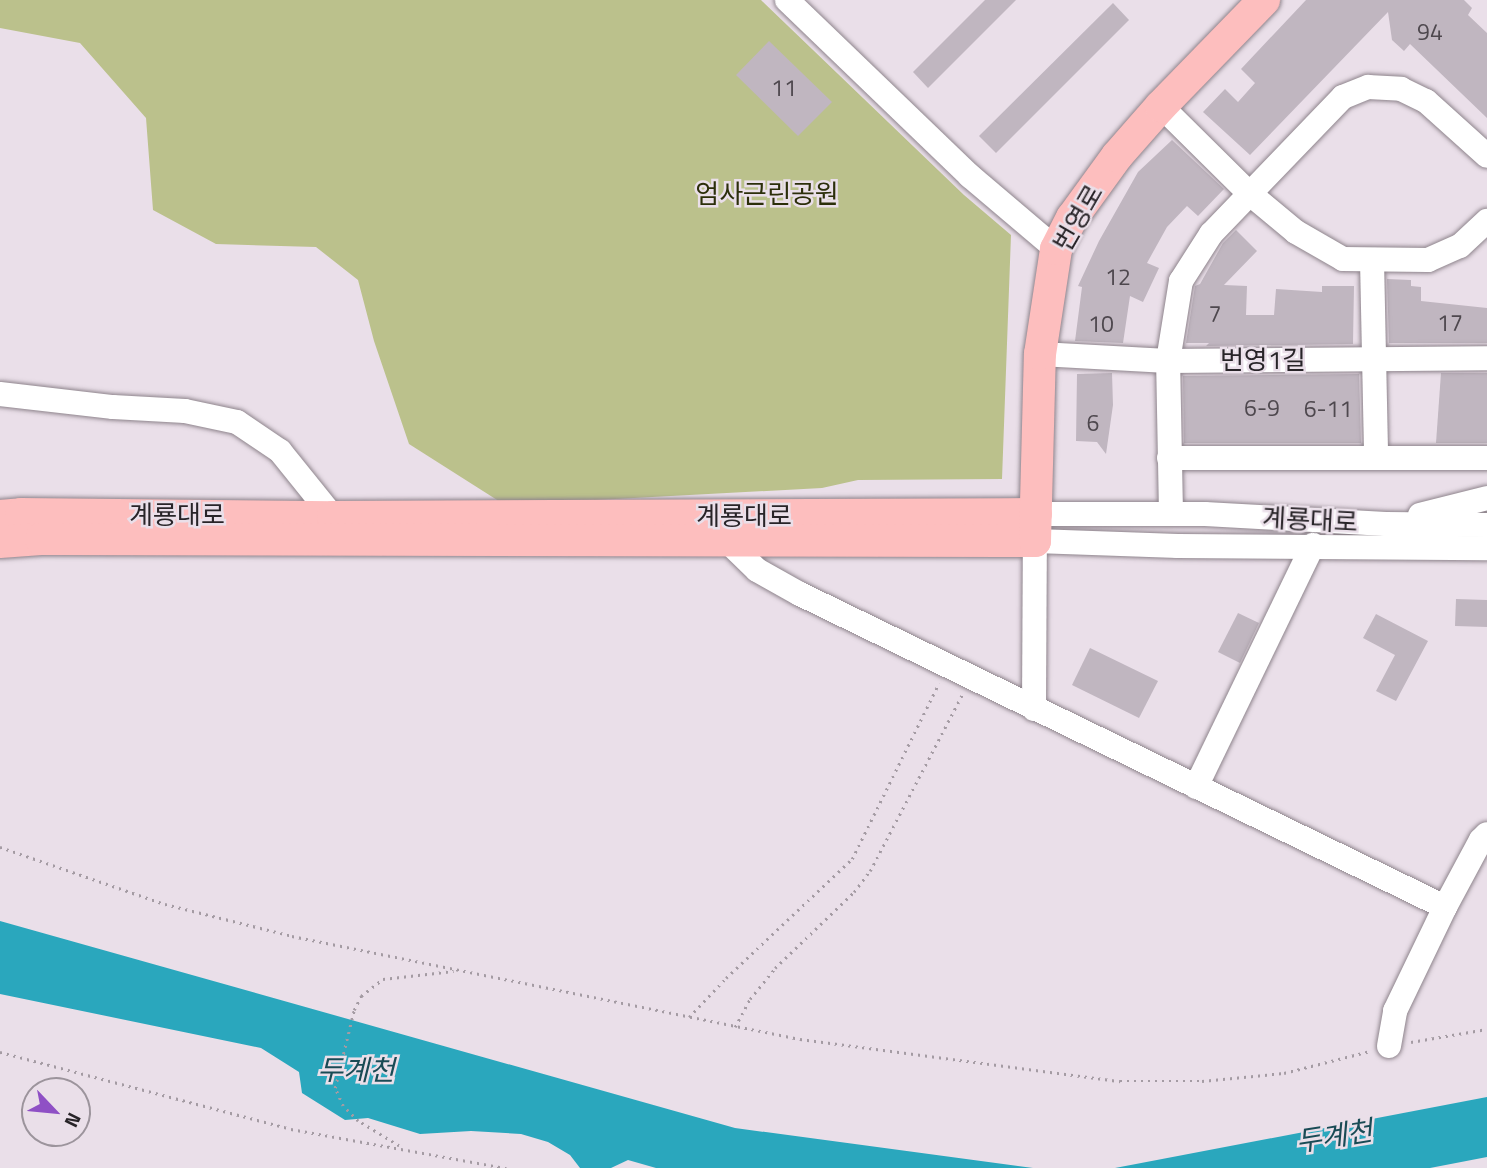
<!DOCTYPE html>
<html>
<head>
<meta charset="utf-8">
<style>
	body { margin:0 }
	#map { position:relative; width:1487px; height:1168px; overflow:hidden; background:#eadfe9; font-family:"Titillium Web","Noto Sans KR",sans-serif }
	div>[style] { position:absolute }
	.green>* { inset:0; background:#bbc18c }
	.water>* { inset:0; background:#2aa7bd }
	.building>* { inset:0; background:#c0b6c0 }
	.path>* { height:2.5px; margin-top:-1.25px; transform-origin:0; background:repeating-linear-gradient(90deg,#a49ba3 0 2px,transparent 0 7px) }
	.roads { filter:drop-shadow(0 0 2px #8e848c) drop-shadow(0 0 2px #8e848c) }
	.minor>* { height:24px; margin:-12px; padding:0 12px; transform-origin:12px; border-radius:12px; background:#fff }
	.major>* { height:32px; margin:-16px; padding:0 16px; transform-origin:16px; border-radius:16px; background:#fdbebe }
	span { translate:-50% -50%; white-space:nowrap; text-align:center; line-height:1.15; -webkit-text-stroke:5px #eadfe9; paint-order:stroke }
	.number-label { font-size:23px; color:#4e484e }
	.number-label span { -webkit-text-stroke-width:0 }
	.park-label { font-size:26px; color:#2c2f0a }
	.street-label { font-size:26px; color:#282428 }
	.water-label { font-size:28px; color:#194b55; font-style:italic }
	.north { position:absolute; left:21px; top:1077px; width:70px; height:70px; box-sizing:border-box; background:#eadfe9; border:2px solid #9c949c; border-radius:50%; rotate:116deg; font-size:19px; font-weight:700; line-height:28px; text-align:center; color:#282428 }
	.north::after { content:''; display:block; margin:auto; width:24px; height:32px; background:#8f50c5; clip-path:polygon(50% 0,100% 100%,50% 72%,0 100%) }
</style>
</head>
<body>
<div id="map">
	<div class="green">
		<div style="clip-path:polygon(0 0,761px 0,964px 195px,1011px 235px,1002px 479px,858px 480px,822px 488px,505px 505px,409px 444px,374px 341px,358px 280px,316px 247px,216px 244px,153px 210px,146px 118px,80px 43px,0 28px)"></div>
	</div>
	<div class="water">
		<div style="clip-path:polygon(0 921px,735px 1128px,1033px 1168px,656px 1168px,628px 1160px,611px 1168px,580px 1168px,570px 1155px,548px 1142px,521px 1134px,471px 1131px,420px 1134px,368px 1118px,345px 1120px,302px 1093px,299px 1072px,261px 1048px,0 994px)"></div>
		<div style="clip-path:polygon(1487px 1097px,1487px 1157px,1430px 1168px,1115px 1168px)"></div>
	</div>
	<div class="building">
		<div style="clip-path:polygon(985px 0,1016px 0,928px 88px,913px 72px)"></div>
		<div style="clip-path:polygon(1306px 0,1464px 0,1472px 8px,1468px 15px,1487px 33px,1487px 118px,1410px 44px,1404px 51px,1392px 40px,1388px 12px,1250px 155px,1203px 112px,1225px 89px,1238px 102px,1255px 83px,1241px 69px)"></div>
		<div style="clip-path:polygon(1113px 3px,1129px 20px,996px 153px,979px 136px)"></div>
		<div style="clip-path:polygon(769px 41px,832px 102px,798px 136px,736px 75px)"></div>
		<div style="clip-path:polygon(1172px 140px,1224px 189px,1198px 216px,1187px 206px,1167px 227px,1147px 263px,1159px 268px,1143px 302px,1130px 296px,1123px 343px,1075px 341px,1082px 287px,1078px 286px,1099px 241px,1138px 172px)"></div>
		<div style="clip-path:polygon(1236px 230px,1257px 251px,1224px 285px,1247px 286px,1246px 315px,1274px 315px,1276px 289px,1322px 292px,1322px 286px,1354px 286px,1353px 344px,1206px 346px,1209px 343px,1186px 343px,1195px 286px,1200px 284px,1223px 243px)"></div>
		<div style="clip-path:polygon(1387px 279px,1411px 280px,1411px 286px,1421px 287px,1421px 301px,1487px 308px,1487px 343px,1389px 343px)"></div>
		<div style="clip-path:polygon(1112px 373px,1113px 405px,1106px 454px,1097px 442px,1076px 441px,1077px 374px)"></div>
		<div style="clip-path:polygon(1441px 373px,1487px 373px,1487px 443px,1436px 443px)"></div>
		<div style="clip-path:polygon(1359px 374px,1361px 443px,1184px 443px,1183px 376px)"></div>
		<div style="clip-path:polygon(1456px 599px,1487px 600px,1487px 627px,1455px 626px)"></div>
		<div style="clip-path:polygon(1238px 613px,1259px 623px,1240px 663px,1218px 652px)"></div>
		<div style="clip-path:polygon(1376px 614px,1428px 641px,1396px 701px,1376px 691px,1395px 655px,1363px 638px)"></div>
		<div style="clip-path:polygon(1090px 648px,1158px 681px,1139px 718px,1072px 685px)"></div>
	</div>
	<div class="path">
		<div style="left:0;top:847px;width:175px;rotate:19.1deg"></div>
		<div style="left:165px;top:904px;width:131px;rotate:14.1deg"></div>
		<div style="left:292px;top:936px;width:518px;rotate:11.46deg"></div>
		<div style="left:800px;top:1039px;width:323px;rotate:7.5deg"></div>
		<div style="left:1120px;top:1081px;width:82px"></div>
		<div style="left:1202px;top:1081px;width:82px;rotate:-5.6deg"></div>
		<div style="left:1284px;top:1073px;width:89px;rotate:-14.3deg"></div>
		<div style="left:689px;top:1017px;width:54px;rotate:-46.5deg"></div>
		<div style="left:726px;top:978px;width:173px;rotate:-43.4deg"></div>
		<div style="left:852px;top:859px;width:196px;rotate:-63.7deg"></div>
		<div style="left:735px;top:1027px;width:32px;rotate:-62deg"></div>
		<div style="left:750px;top:999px;width:40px;rotate:-51deg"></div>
		<div style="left:775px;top:968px;width:110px;rotate:-43.9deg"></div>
		<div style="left:854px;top:892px;width:26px;rotate:-53deg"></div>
		<div style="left:870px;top:871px;width:199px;rotate:-62.4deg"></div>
		<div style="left:1411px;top:1042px;width:77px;rotate:-9.7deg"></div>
		<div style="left:0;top:1052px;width:301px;rotate:14.8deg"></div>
		<div style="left:291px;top:1129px;width:219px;rotate:10.3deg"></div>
		<div style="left:399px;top:1146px;width:48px;rotate:-148.6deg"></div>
		<div style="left:358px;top:1121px;width:21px;rotate:-135deg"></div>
		<div style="left:343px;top:1106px;width:20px;rotate:-114deg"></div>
		<div style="left:335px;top:1088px;width:80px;rotate:-76.3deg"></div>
		<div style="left:354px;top:1010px;width:16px;rotate:-63deg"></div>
		<div style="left:361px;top:996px;width:28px;rotate:-38deg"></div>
		<div style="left:383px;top:979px;width:71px;rotate:-6.4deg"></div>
	</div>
	<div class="roads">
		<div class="minor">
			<div style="left:787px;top:0;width:254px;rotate:43.9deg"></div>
			<div style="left:970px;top:176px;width:113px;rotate:40.3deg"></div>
			<div style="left:1161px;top:106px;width:124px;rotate:44.7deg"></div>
			<div style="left:1249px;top:193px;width:61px;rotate:39.7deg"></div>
			<div style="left:1296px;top:232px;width:54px;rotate:29.9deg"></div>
			<div style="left:1343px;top:259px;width:85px;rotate:0.7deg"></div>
			<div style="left:1428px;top:260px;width:35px;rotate:-24deg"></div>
			<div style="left:1460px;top:246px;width:37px;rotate:-43deg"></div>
			<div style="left:1372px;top:260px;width:197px;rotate:88.8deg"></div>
			<div style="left:1040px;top:354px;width:128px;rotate:3.1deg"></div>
			<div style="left:1168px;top:361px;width:319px;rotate:-0.5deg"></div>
			<div style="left:0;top:394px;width:114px;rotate:6.6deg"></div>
			<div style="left:113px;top:407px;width:72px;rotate:3.2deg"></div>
			<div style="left:185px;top:411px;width:53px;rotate:11.9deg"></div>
			<div style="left:237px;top:422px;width:52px;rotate:34deg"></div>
			<div style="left:280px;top:451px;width:85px;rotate:51.2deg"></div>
			<div style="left:1169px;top:458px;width:318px"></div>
			<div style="left:1171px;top:513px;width:152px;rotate:-91.1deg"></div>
			<div style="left:1168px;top:361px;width:81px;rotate:-80.8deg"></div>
			<div style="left:1181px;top:281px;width:56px;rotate:-57.4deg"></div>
			<div style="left:1211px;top:234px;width:190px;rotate:-46.1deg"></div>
			<div style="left:1343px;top:97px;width:27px;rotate:-22deg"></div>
			<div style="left:1368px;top:87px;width:33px;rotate:3deg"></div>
			<div style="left:1401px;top:89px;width:28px;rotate:26deg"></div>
			<div style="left:1426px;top:101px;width:82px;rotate:42deg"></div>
			<div style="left:1036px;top:514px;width:169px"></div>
			<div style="left:1205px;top:514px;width:181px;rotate:3.2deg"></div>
			<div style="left:1386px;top:524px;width:101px;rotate:0.6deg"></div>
			<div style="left:1420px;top:515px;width:69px;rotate:-14.2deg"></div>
			<div style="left:726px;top:540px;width:43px;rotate:44.1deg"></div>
			<div style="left:757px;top:570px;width:49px;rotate:29.2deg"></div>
			<div style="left:800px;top:594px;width:717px;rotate:25.89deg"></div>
			<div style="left:1034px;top:709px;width:168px;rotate:-89.7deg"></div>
			<div style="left:1035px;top:541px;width:143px;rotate:2deg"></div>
			<div style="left:1178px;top:546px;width:309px;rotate:0.4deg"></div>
			<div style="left:1196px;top:787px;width:269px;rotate:-64.2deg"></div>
			<div style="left:1389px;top:1046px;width:36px;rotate:-80deg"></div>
			<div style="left:1395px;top:1011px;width:115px;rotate:-64.3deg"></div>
			<div style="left:1445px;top:907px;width:76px;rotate:-61.8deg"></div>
			<div style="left:1481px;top:840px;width:8px;rotate:-45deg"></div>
		</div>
		<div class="major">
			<div style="left:0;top:516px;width:21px;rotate:-5deg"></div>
			<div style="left:21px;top:514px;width:312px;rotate:0.6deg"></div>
			<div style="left:333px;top:517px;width:703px;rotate:-0.24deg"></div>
			<div style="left:0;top:542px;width:41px;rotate:-4.2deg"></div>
			<div style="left:41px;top:539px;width:994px;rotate:0.12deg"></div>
			<div style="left:1035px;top:541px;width:187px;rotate:-88.5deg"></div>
			<div style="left:1040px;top:354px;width:106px;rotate:-81.3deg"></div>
			<div style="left:1056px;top:249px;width:35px;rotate:-63deg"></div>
			<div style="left:1072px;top:218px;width:77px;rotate:-54deg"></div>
			<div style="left:1117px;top:156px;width:67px;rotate:-48.7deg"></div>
			<div style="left:1161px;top:106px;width:148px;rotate:-45.8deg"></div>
		</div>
	</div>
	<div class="number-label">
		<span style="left:1430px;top:32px">94</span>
		<span style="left:784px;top:88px">11</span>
		<span style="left:1118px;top:277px">12</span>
		<span style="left:1215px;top:314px">7</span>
		<span style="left:1450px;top:323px">17</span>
		<span style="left:1101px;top:324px">10</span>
		<span style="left:1262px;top:408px">6-9</span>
		<span style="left:1328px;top:409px">6-11</span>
		<span style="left:1093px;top:423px">6</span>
	</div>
	<div class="park-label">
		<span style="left:767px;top:194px">엄사근린공원</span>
	</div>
	<div class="street-label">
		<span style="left:1078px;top:218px;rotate:-60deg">번영로</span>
		<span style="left:1263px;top:360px">번영1길</span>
		<span style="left:177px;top:515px">계룡대로</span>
		<span style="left:744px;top:516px">계룡대로</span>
		<span style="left:1310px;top:520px;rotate:3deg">계룡대로</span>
	</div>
	<div class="water-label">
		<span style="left:356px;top:1070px">두계천</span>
		<span style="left:1334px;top:1136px;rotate:-9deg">두계천</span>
	</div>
	<div class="north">N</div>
</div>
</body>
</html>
